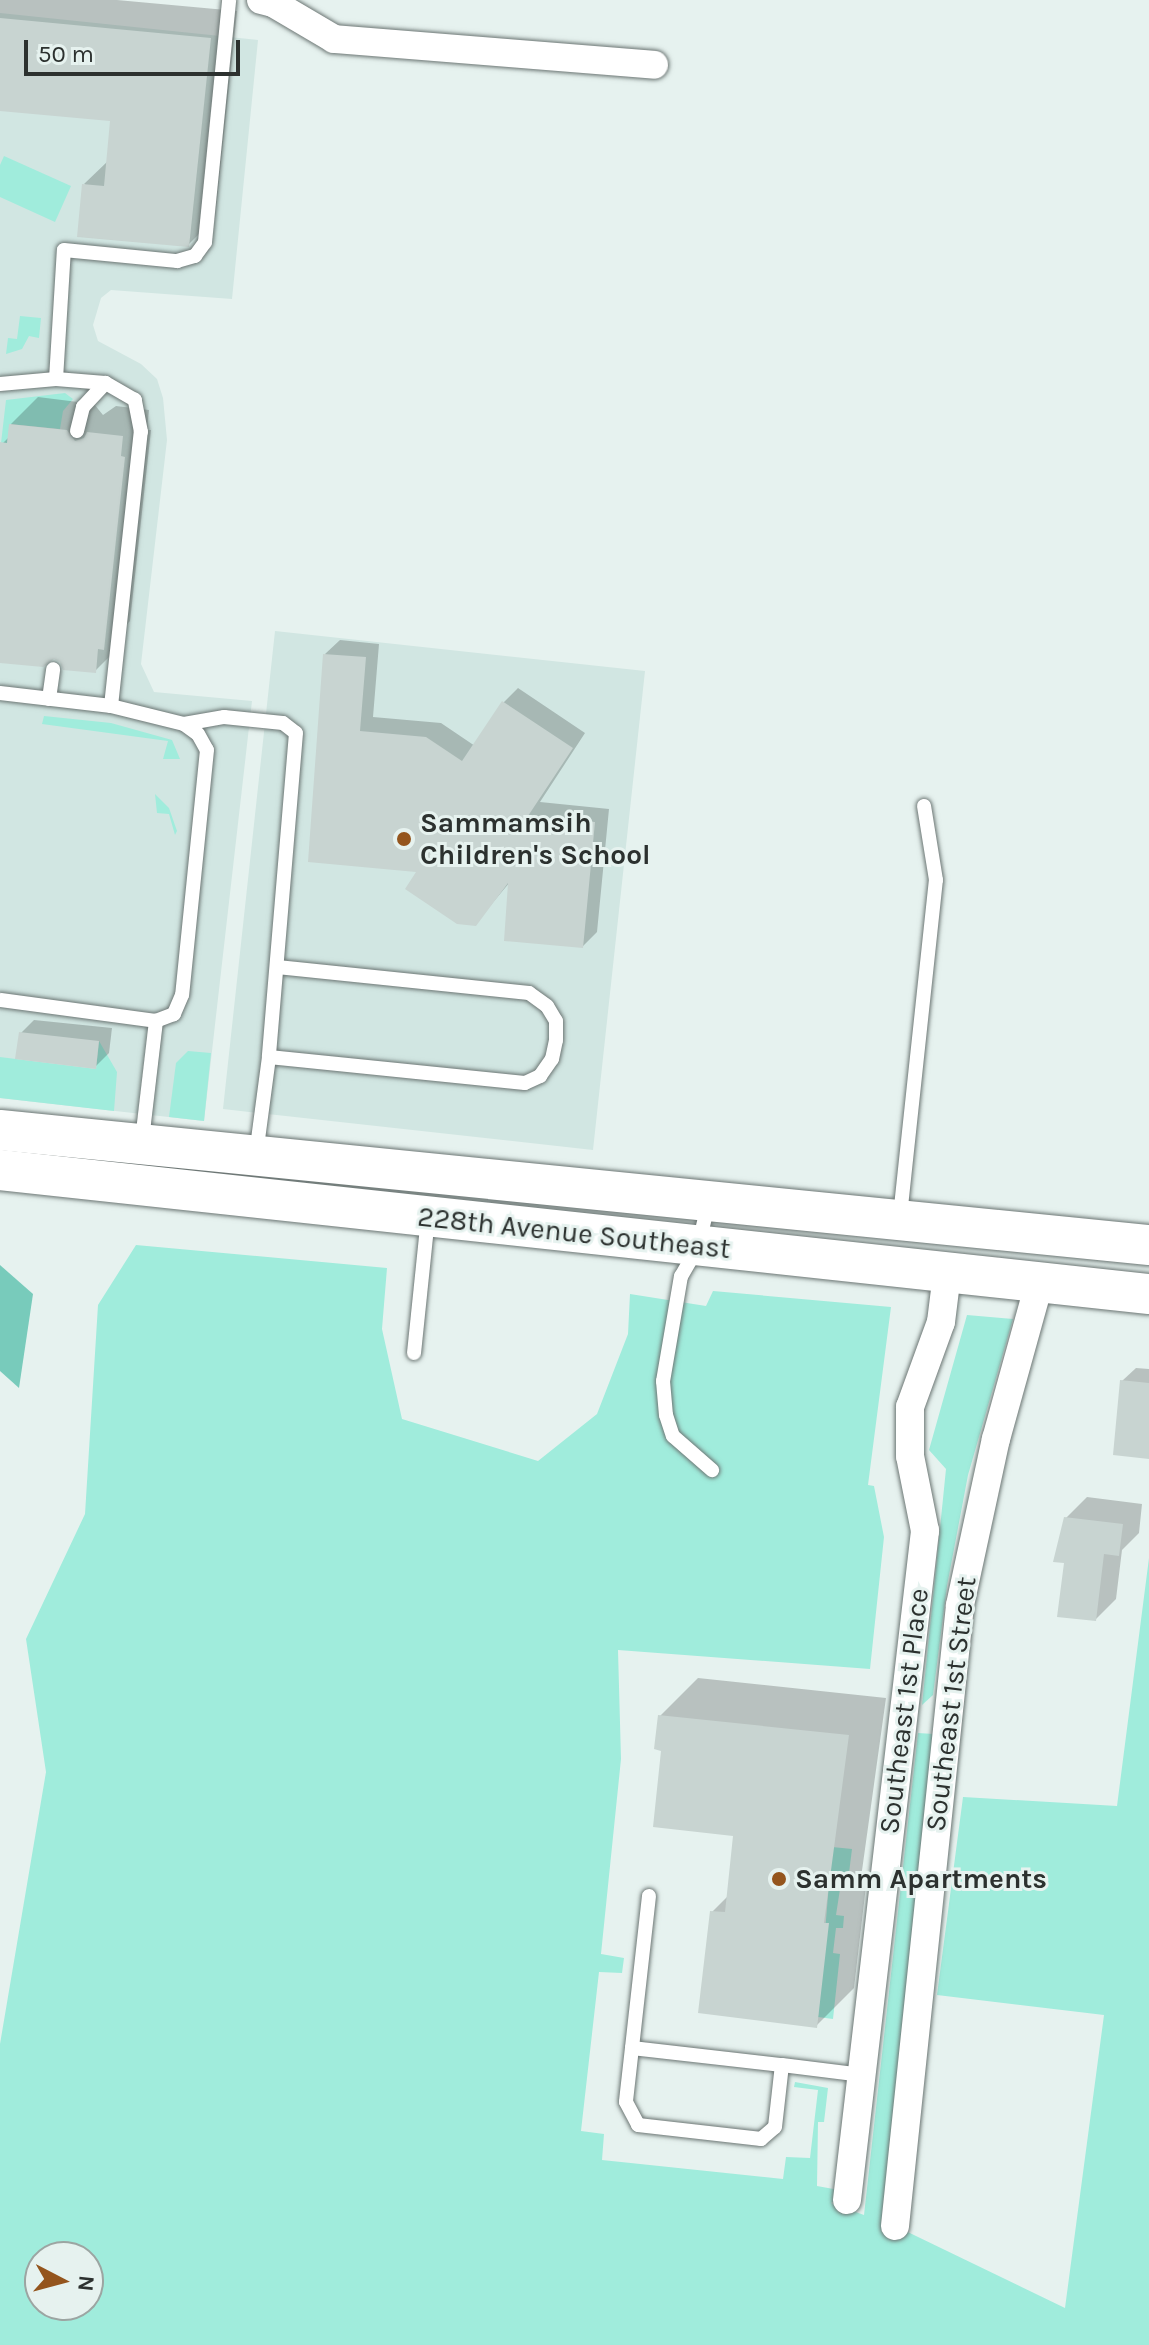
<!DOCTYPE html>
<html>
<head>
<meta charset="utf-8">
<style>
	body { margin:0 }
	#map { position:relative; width:1149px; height:2345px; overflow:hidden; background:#e6f2ef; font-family:Karla,sans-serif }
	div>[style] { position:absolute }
	.built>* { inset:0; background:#d1e6e2 }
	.green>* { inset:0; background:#a0ecdc }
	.water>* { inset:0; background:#78cbbb }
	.shadow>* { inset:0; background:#0003 }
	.building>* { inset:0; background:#c8d4d1 }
	.roads { filter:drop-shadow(0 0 2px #6c7674) drop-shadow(0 0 2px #6c7674) }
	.service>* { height:14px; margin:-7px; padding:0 7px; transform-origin:7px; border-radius:7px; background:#fff }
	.minor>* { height:28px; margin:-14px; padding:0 14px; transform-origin:14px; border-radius:14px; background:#fff }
	.secondary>* { height:40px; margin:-20px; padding:0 20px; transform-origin:20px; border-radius:20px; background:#fff }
	.dots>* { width:22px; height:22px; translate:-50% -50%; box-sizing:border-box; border:4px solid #e6f2ef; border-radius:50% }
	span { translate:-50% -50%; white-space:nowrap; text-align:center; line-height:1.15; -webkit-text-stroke:6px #e6f2ef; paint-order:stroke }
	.poi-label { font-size:28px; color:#2c312f; font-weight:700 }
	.left { translate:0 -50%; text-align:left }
	.street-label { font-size:28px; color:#2c312f }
	.north { position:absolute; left:24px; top:2241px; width:80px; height:80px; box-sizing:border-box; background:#e6f2ef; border:2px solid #9ca5a2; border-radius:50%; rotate:96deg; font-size:22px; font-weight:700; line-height:32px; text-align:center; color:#2c312f }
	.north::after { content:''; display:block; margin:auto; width:28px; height:36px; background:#94551d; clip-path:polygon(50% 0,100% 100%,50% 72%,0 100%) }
	.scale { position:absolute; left:24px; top:40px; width:216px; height:36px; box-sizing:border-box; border:4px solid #2c312f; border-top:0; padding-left:10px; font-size:24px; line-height:28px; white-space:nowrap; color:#2c312f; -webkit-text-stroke:6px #e6f2ef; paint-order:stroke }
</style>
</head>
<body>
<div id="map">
	<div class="built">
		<div style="clip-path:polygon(0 13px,258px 40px,232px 299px,111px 290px,101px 298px,93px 325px,98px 341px,141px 364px,157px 379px,163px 398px,167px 440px,141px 664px,154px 692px,252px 701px,204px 1121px,0 1098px)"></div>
		<div style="clip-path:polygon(275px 631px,645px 671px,593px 1150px,223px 1109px)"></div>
	</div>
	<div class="green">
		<div style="clip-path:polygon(4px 156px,71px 186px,55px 222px,0 197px,0 165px)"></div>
		<div style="clip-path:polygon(20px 316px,41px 318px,39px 338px,29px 336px,22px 349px,6px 354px,8px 338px,17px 339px)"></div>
		<div style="clip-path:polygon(65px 393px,73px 399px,63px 411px,60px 429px,10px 424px,7px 443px,1px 443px,6px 400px)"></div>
		<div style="clip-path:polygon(44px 716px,111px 723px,172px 740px,180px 759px,163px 759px,168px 741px,42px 724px)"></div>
		<div style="clip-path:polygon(155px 794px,169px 808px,177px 831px,175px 835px,169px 814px,157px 813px)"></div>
		<div style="clip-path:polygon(99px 1041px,117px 1072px,114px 1111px,0 1098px,0 1057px,96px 1069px)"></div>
		<div style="clip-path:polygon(188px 1051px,211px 1053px,204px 1121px,169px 1117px,176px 1063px)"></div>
		<div style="clip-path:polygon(evenodd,136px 1245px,387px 1268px,382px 1329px,402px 1419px,538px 1461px,597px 1414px,628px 1334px,630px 1294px,706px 1306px,713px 1291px,891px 1307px,868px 1485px,874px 1486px,884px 1537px,870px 1669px,618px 1650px,621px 1759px,601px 1954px,624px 1958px,622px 1973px,599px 1972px,581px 2131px,604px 2134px,602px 2160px,783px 2179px,786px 2157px,810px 2158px,818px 2090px,794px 2087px,795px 2082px,828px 2088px,824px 2122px,818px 2122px,817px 2186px,839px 2190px,840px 2199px,831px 2203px,864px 2215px,918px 1733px,934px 1734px,887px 2222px,1065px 2308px,1104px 2015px,937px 1995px,963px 1797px,1117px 1806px,1149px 1558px,1149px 2345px,0 2345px,0 2044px,46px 1772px,26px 1639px,85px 1514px,98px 1305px,136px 1245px,40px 2257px,88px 2257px,88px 2305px,40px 2305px,40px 2257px)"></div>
		<div style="clip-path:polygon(967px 1315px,1013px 1319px,968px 1475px,947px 1586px,933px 1695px,922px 1705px,946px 1469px,929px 1450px)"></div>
		<div style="clip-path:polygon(832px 1847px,852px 1849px,847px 1889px,840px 1889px,836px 1915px,844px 1916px,843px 1928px,836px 1928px,833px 1953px,840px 1954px,833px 2019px,818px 2017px)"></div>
	</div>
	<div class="water">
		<div style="clip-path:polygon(0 1265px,33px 1294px,19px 1388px,0 1371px)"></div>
	</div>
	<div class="shadow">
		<div style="clip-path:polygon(0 0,117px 0,237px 11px,215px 218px,188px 245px,84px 184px,108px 161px,112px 119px,0 109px)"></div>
		<div style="clip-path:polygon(38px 397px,94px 404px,103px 415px,116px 406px,149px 410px,147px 430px,151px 430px,130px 621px,124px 627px,122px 644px,95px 671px,53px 657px,0 661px,3px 443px,10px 436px,11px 424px)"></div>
		<div style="clip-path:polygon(340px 640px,379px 644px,373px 717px,441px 723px,475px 746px,504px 702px,518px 688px,585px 733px,540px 802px,609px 809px,597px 932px,583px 946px,510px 882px,475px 924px,420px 870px,325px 654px)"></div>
		<div style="clip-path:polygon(34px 1020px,112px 1028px,109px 1053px,96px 1066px,21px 1033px)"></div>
		<div style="clip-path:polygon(1136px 1368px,1149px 1369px,1149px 1457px,1122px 1381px)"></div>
		<div style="clip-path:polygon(1087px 1497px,1142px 1504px,1139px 1533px,1122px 1550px,1116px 1599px,1096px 1619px,1066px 1561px,1066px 1518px)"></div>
		<div style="clip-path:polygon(698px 1678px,886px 1698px,860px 1885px,866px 1886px,854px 1988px,816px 2026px,712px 1912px,729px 1895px,736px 1834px,663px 1749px,660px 1716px)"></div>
	</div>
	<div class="building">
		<div style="clip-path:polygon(0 18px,211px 38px,189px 247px,77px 237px,82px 184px,104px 186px,110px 121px,0 111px)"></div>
		<div style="clip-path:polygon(9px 424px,67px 430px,75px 441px,84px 438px,87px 432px,123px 436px,121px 456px,125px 457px,104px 650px,98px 649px,96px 673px,63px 670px,60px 662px,54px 659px,43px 667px,0 663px,0 442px,7px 443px)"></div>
		<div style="clip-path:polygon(323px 654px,366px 657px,360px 731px,426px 737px,462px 761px,502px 701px,573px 748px,528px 816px,595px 822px,583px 948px,504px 941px,508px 883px,476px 926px,457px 924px,405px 889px,416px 872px,308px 862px)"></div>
		<div style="clip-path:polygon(19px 1032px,99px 1041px,96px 1069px,15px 1059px)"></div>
		<div style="clip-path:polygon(1120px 1380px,1149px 1383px,1149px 1459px,1113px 1455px)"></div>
		<div style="clip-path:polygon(1064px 1517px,1123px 1524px,1119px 1556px,1104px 1554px,1096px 1621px,1057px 1617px,1064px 1563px,1053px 1562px)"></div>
		<div style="clip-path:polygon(658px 1715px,849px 1735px,824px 1923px,829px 1923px,817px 2028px,698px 2013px,710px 1911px,725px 1912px,733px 1836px,653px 1827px,661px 1751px,654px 1749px)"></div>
	</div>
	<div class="roads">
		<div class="service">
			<div style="left:0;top:384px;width:56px;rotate:-5.1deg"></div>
			<div style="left:77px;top:431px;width:25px;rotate:-76deg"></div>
			<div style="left:83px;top:407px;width:33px;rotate:-47deg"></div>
			<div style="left:0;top:693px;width:112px;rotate:6.7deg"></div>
			<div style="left:111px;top:706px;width:75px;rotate:13.9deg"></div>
			<div style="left:184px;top:724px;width:17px;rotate:36deg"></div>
			<div style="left:198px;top:734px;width:18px;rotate:61deg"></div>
			<div style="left:207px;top:750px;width:246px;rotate:95.8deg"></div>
			<div style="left:182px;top:995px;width:21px;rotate:113deg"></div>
			<div style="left:174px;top:1014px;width:19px;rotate:159deg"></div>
			<div style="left:156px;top:1021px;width:157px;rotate:-172.3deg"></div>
			<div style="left:49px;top:699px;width:30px;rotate:-82deg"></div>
			<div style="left:111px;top:706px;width:276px;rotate:-83.8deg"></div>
			<div style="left:141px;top:432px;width:33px;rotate:-101deg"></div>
			<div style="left:135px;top:400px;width:34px;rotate:-150deg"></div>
			<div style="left:105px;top:383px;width:49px;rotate:-175.3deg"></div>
			<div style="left:56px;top:379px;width:129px;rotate:-86.5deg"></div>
			<div style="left:64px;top:250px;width:114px;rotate:5.6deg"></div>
			<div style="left:177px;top:261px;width:19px;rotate:-16deg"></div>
			<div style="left:195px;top:256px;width:17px;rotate:-54deg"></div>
			<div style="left:205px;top:242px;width:243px;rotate:-84.3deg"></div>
			<div style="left:184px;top:724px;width:41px;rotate:-9.9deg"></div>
			<div style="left:224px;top:717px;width:59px;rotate:5.8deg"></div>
			<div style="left:283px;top:723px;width:16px;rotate:38deg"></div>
			<div style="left:296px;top:733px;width:325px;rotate:94.8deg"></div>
			<div style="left:269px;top:1057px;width:98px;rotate:97.6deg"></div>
			<div style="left:269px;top:1057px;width:257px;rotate:5.8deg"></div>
			<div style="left:525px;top:1083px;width:17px;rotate:-25deg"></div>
			<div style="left:540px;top:1076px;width:21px;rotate:-55deg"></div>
			<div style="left:552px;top:1059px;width:19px;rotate:-78deg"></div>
			<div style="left:556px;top:1040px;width:19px;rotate:-90deg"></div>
			<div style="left:556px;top:1021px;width:17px;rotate:-121deg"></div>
			<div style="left:547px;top:1006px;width:22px;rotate:-144deg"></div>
			<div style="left:529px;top:993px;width:253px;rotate:-174.1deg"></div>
			<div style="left:142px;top:1140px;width:120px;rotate:-83.3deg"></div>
			<div style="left:708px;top:1205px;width:43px;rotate:103.4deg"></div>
			<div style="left:698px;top:1247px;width:34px;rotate:120deg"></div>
			<div style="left:681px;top:1276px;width:107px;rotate:99.7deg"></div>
			<div style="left:663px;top:1381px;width:34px;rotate:85deg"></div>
			<div style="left:666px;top:1415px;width:22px;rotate:72deg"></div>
			<div style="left:673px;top:1436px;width:52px;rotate:41.1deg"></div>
			<div style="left:900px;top:1216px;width:338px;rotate:-83.9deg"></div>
			<div style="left:936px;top:880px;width:75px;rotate:-99.2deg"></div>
			<div style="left:414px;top:1353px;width:136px;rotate:-84.1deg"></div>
			<div style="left:649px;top:1896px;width:207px;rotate:96.4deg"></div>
			<div style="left:626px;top:2102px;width:26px;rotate:62deg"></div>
			<div style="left:638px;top:2125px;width:124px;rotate:6.5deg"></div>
			<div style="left:761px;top:2139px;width:18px;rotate:-41deg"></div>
			<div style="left:775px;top:2127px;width:62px;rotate:-83.6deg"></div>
			<div style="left:782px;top:2065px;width:81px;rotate:7.1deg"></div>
			<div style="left:632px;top:2048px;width:151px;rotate:6.5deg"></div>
		</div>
		<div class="minor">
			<div style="left:261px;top:0;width:12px;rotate:14deg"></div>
			<div style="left:273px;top:3px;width:71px;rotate:30.5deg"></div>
			<div style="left:334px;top:39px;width:321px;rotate:4.6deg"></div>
			<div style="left:847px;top:2200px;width:674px;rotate:-83.35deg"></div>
			<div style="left:925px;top:1531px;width:76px;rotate:-101.3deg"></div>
			<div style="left:910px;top:1456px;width:49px;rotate:-90deg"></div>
			<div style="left:910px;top:1407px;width:90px;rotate:-70deg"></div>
			<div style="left:941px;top:1322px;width:48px;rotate:-82.9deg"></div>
			<div style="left:895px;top:2226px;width:624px;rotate:-84.02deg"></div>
			<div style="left:960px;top:1605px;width:170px;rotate:-77.8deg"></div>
			<div style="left:996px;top:1439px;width:161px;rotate:-74.5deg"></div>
		</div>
		<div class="secondary">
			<div style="left:0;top:1130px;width:1155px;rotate:5.72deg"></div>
			<div style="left:0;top:1170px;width:1156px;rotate:6.16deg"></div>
		</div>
	</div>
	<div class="dots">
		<div style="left:404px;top:839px;background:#94551d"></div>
		<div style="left:779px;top:1879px;background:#94551d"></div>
	</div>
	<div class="poi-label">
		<span class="left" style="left:420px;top:839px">Sammamsih<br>Children's School</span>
		<span class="left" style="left:795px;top:1879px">Samm Apartments</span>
	</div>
	<div class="street-label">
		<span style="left:574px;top:1233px;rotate:6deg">228th Avenue Southeast</span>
		<span style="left:951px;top:1704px;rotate:-83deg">Southeast 1st Street</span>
		<span style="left:904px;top:1711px;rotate:-83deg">Southeast 1st Place</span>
	</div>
	<div class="north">N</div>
	<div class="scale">50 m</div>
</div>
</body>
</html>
